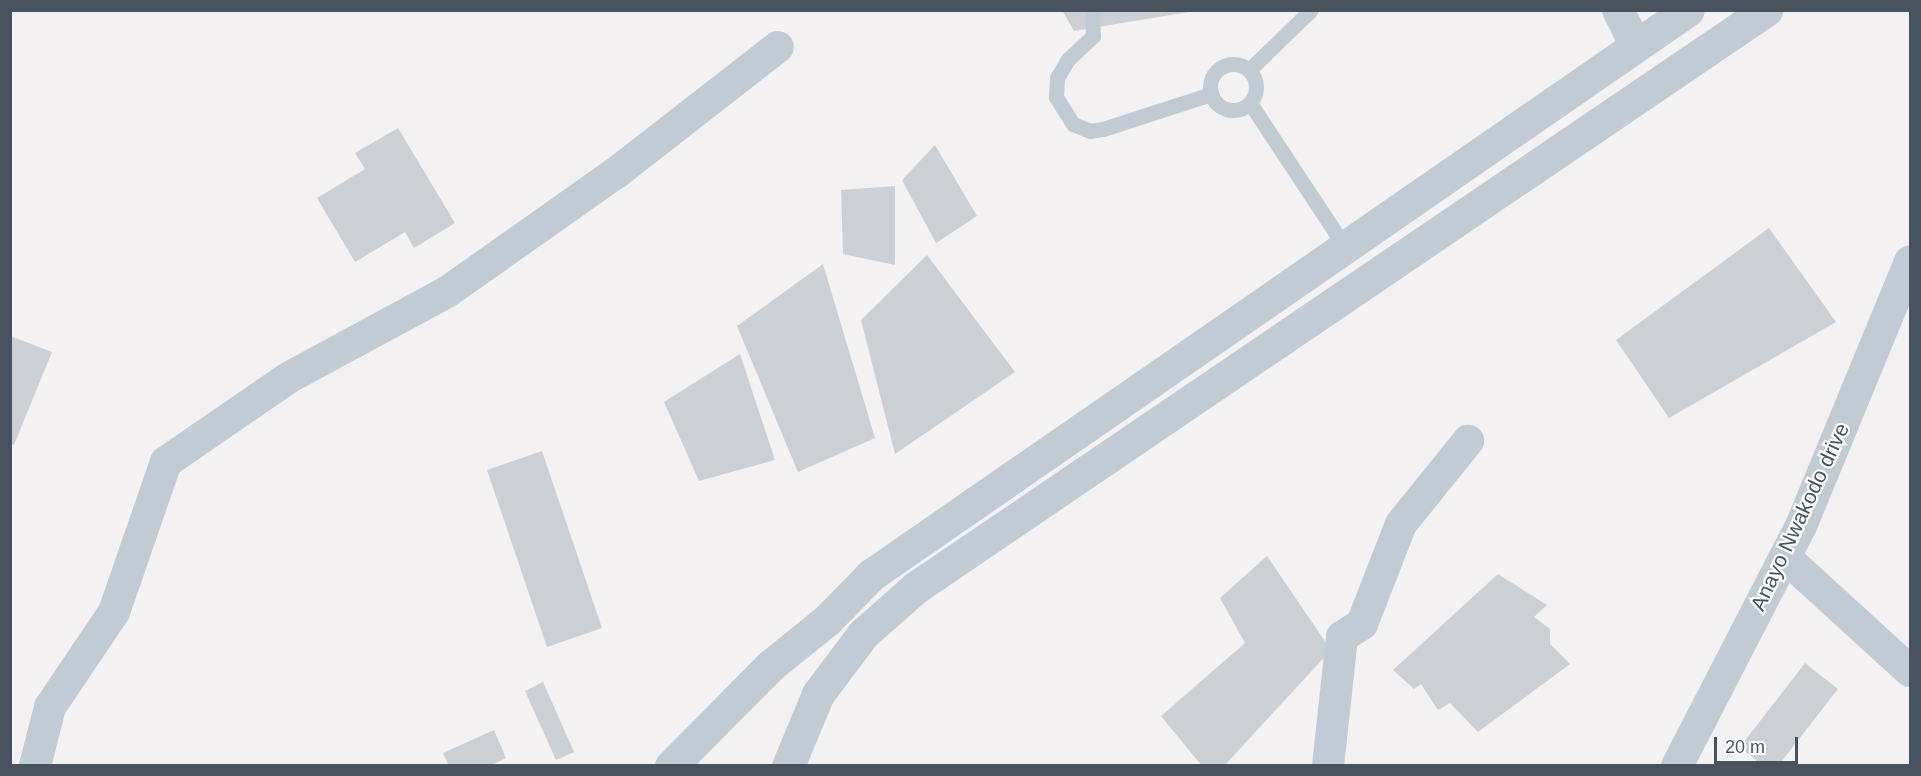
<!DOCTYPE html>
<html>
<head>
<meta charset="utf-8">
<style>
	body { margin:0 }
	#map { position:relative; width:1921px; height:776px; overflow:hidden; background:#f3f1f1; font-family:Helvetica,sans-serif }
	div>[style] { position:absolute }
	.building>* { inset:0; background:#ccd0d5 }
	.service>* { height:15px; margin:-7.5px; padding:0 7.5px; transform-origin:7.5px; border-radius:7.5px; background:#c1cbd3 }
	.service>.ring { margin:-7.5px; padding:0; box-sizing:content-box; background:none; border:15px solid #c1cbd3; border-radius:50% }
	.minor>* { height:32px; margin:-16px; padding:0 16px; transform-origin:16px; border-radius:16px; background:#c1cbd3 }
	.tertiary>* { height:33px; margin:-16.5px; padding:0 16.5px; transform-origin:16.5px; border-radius:16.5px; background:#c1cbd3 }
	span { translate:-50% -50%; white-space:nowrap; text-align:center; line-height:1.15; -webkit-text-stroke:4.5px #fff; paint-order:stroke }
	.street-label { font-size:21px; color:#47545f }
	.frame { position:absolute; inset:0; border:12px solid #47545f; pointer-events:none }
	.scale { position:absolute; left:1714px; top:737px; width:84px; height:27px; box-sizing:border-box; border:3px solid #47545f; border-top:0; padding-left:8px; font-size:18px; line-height:21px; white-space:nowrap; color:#47545f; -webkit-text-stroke:4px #fff; paint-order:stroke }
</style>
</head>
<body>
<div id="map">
	<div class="building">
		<div style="clip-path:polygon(1062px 10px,1201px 10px,1074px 31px)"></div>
		<div style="clip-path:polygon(398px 128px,455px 223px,414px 248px,405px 232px,355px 262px,317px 198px,365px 169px,355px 153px)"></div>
		<div style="clip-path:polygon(935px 145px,977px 216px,936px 243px,902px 180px)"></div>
		<div style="clip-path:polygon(895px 186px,895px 265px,843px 254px,841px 190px)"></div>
		<div style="clip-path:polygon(1769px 228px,1836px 322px,1669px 418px,1616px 340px)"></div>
		<div style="clip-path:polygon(927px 255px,1015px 372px,895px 454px,861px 320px)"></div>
		<div style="clip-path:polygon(823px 264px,875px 438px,798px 472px,737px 326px)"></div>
		<div style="clip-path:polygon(10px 336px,52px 352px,14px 445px,10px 443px)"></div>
		<div style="clip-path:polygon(740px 354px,775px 460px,699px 481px,664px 402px)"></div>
		<div style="clip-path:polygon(542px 451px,602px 628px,547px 647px,487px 470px)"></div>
		<div style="clip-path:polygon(1267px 556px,1331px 650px,1224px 766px,1202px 766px,1161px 716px,1245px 643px,1220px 598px)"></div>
		<div style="clip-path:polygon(1498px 574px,1547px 605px,1534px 617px,1550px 629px,1550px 644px,1570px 664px,1478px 732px,1450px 703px,1438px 710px,1421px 684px,1414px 689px,1393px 670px)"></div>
		<div style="clip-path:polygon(1805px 663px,1838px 689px,1778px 766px,1763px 766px,1740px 747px)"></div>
		<div style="clip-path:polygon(543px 682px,574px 752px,556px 760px,525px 691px)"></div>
		<div style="clip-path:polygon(494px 730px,506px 758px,490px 766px,449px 766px,443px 753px)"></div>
	</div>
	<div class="service">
		<div style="left:1092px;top:10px;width:26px;rotate:88deg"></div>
		<div style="left:1093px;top:36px;width:34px;rotate:137deg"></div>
		<div style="left:1068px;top:59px;width:22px;rotate:120deg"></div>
		<div style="left:1057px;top:78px;width:19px;rotate:93deg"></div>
		<div style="left:1056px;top:97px;width:32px;rotate:58deg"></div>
		<div style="left:1073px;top:124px;width:18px;rotate:22deg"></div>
		<div style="left:1090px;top:131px;width:13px;rotate:-9deg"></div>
		<div style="left:1103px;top:129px;width:114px;rotate:-18deg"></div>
		<div class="ring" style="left:1210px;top:64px;width:31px;height:31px"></div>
		<div style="left:1249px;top:70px;width:86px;rotate:-44.1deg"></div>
		<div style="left:1250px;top:103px;width:173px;rotate:56.6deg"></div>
	</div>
	<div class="minor">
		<div style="left:1618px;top:10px;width:40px;rotate:63.4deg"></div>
		<div style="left:1785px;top:557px;width:169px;rotate:42.4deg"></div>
		<div style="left:35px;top:766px;width:61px;rotate:-75.7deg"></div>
		<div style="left:50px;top:707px;width:115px;rotate:-56deg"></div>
		<div style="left:114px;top:612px;width:159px;rotate:-70.9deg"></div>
		<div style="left:166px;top:462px;width:148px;rotate:-34.5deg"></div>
		<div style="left:288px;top:378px;width:181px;rotate:-28.4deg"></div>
		<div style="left:447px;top:292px;width:207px;rotate:-35.2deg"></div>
		<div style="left:616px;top:173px;width:205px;rotate:-37.9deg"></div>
		<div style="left:1328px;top:766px;width:130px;rotate:-83.8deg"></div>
		<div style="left:1342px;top:637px;width:24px;rotate:-33deg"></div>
		<div style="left:1362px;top:624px;width:107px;rotate:-68.7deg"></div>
		<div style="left:1401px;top:524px;width:107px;rotate:-51.1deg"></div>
		<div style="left:1677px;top:766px;width:270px;rotate:-62.7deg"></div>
		<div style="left:1801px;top:526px;width:286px;rotate:-67.6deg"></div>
	</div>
	<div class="tertiary">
		<div style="left:671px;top:766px;width:141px;rotate:-45.3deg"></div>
		<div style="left:770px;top:666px;width:73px;rotate:-38.9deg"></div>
		<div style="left:827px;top:620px;width:63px;rotate:-45.6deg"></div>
		<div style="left:871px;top:575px;width:993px;rotate:-34.67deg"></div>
		<div style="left:788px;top:766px;width:78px;rotate:-67.4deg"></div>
		<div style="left:818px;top:694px;width:75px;rotate:-53.1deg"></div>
		<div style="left:863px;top:634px;width:69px;rotate:-41.5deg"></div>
		<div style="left:915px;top:588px;width:1029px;rotate:-34.18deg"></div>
	</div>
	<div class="street-label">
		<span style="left:1800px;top:517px;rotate:-65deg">Anayo Nwakodo drive</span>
	</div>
	<div class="frame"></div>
	<div class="scale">20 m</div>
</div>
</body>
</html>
